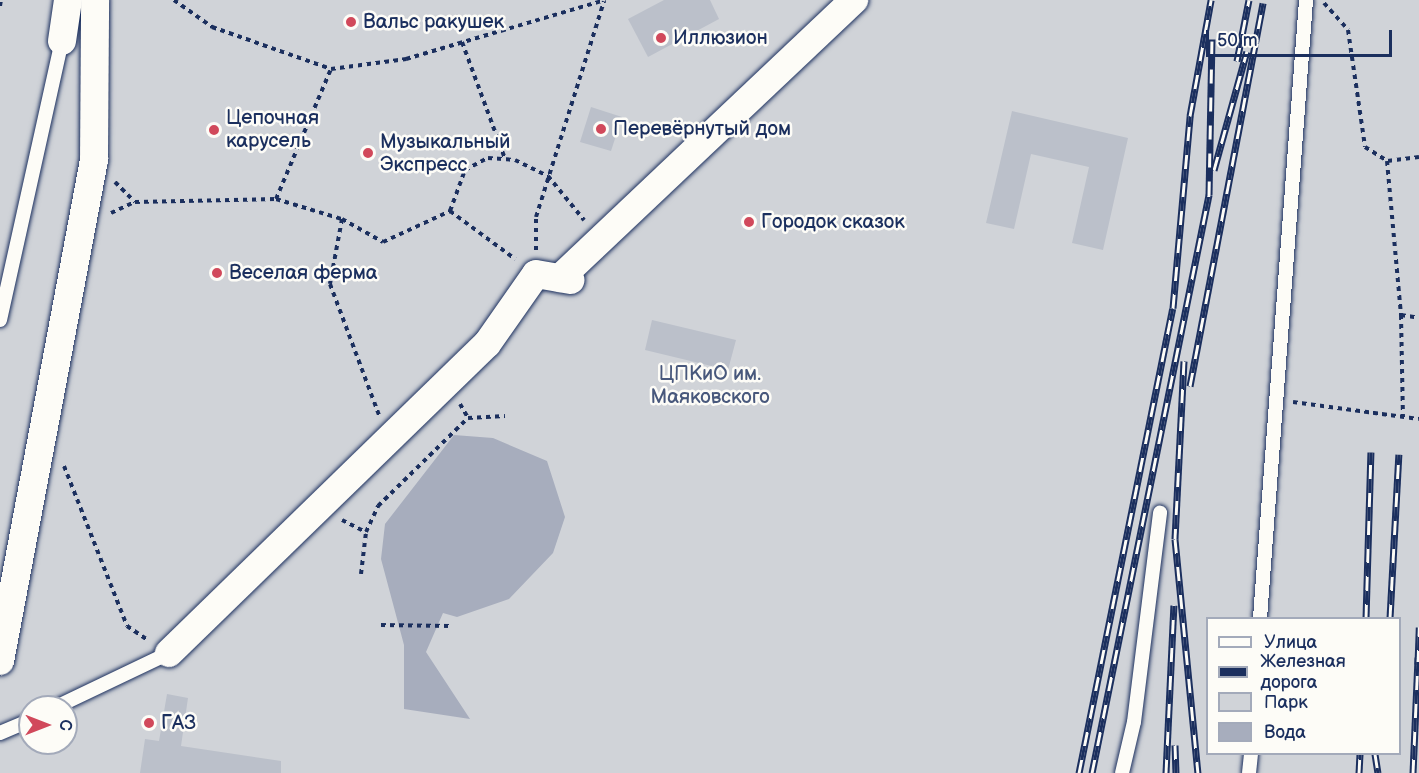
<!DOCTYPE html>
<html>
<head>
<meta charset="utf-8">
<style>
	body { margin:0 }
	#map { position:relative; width:1419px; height:773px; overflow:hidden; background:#f0f0ee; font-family:"Balsamiq Sans",sans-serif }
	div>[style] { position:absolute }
	.green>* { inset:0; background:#d0d3d8 }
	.water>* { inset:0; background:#a7adbd }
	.building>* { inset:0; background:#bbc0ca }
	.path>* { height:4px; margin-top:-2px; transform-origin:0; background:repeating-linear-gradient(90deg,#1b2f5e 0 4.5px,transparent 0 9px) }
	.roads { filter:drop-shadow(0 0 2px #1b2f5e) drop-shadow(0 0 2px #1b2f5e) }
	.lane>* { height:14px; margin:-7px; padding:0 7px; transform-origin:7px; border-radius:7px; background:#fdfcf7 }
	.street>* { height:28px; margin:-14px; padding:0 14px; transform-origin:14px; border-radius:14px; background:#fdfcf7 }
	.rail>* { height:7px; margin-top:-3.5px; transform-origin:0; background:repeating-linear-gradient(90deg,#fdfcf7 0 14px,#1b2f5e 0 28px); box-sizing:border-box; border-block:2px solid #1b2f5e }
	.dots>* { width:16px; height:16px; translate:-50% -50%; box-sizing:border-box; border:3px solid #fdfcf7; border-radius:50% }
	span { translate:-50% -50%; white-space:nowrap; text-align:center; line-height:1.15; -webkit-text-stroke:5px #fdfcf7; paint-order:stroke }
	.poi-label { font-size:20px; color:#1b2f5e }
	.left { translate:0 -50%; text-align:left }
	.park-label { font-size:20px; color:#48587c }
	.legend { position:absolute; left:1206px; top:617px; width:195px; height:138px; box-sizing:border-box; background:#fdfcf7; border:2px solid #a3aaba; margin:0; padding:8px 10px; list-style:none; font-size:18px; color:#1b2f5e }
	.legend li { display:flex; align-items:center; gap:12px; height:30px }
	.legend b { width:30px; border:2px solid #a3aaba }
	.north { position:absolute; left:18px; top:695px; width:60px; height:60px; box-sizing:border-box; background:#fdfcf7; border:2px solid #a3aaba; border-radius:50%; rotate:90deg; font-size:16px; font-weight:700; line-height:24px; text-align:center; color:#1b2f5e }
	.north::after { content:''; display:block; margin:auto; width:21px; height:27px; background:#d1495b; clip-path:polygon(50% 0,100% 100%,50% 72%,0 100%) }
	.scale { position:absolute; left:1206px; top:30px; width:186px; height:27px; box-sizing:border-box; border:3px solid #1b2f5e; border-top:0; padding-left:8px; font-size:18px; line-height:21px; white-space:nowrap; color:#1b2f5e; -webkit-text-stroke:4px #fdfcf7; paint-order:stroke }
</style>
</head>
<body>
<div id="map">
	<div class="green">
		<div style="clip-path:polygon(evenodd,0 0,1419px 0,1419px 773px,0 773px,0 0,1208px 618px,1400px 618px,1400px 754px,1208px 754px,1208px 618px,0 0,30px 707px,66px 707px,66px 743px,30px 743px,30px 707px)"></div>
	</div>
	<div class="water">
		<div style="clip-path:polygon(454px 435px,493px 438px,547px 461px,565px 517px,553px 553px,509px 599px,457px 617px,443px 613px,426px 652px,470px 719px,404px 709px,404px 645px,381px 559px,385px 524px)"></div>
	</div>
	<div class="building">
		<div style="clip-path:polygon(664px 0,710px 0,719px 19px,648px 57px,628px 19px)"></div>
		<div style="clip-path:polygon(591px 107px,622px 117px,611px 151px,580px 142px)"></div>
		<div style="clip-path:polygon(1012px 111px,1128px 138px,1103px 250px,1072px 243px,1089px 167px,1031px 154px,1014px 229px,986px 223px)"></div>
		<div style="clip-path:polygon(652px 320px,736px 340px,728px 370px,645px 350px)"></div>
		<div style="clip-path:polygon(167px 694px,188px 698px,181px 746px,281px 761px,281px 773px,140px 773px,145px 739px,159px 741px)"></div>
	</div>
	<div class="path">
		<div style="left:174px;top:0;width:47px;rotate:35.4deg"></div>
		<div style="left:212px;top:27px;width:126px;rotate:19.4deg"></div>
		<div style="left:331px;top:69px;width:76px;rotate:-7.6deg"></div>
		<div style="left:406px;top:59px;width:208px;rotate:-16.5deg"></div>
		<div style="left:1324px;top:3px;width:36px;rotate:48deg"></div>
		<div style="left:1348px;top:30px;width:118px;rotate:81.7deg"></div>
		<div style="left:1365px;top:147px;width:26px;rotate:32deg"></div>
		<div style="left:0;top:6px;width:6px;rotate:-81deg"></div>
		<div style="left:462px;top:42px;width:125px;rotate:69.8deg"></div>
		<div style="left:1419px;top:157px;width:32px;rotate:173deg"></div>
		<div style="left:1387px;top:161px;width:155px;rotate:84.8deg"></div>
		<div style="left:1401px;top:315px;width:18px;rotate:9deg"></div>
		<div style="left:115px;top:182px;width:28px;rotate:45deg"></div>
		<div style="left:135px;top:202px;width:141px;rotate:-1.2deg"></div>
		<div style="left:276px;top:199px;width:69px;rotate:16.9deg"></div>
		<div style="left:342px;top:219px;width:47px;rotate:29.3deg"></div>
		<div style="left:383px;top:242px;width:74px;rotate:-24.8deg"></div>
		<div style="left:450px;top:211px;width:81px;rotate:36.4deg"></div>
		<div style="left:276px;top:199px;width:141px;rotate:-67.1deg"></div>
		<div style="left:450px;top:211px;width:44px;rotate:-69.9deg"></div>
		<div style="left:465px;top:170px;width:26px;rotate:-28deg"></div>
		<div style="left:488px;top:158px;width:27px;rotate:4deg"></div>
		<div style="left:515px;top:160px;width:37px;rotate:26deg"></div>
		<div style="left:548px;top:176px;width:57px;rotate:50.7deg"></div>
		<div style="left:111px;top:213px;width:26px;rotate:-25deg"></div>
		<div style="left:342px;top:219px;width:66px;rotate:100.5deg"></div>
		<div style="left:330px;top:284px;width:140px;rotate:69.5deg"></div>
		<div style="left:536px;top:250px;width:33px;rotate:-90deg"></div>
		<div style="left:536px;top:217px;width:226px;rotate:-72.5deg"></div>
		<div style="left:1401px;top:315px;width:100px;rotate:88.9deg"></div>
		<div style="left:1293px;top:402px;width:127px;rotate:7.7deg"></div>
		<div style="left:460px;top:404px;width:16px;rotate:60deg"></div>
		<div style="left:64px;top:466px;width:172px;rotate:68.5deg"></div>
		<div style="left:127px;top:626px;width:25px;rotate:34deg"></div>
		<div style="left:342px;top:520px;width:27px;rotate:27deg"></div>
		<div style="left:361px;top:574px;width:42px;rotate:-83.2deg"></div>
		<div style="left:366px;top:532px;width:29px;rotate:-65deg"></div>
		<div style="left:378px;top:506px;width:126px;rotate:-44.4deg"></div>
		<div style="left:468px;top:418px;width:37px;rotate:-3deg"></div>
		<div style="left:381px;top:625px;width:69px;rotate:0.8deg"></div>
	</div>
	<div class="roads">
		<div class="lane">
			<div style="left:0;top:320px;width:286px;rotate:-77.5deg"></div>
			<div style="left:1260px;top:618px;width:620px;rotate:-85.74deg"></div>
			<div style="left:56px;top:707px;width:125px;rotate:-25.5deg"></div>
			<div style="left:0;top:733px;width:33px;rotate:-23deg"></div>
			<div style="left:1122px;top:773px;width:52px;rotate:-76.8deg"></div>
			<div style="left:1134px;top:722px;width:211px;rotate:-82.9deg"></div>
			<div style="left:1249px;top:773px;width:19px;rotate:-84deg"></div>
		</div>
		<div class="street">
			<div style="left:62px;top:41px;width:41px;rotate:-81.7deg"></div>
			<div style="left:560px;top:278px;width:405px;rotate:-43.4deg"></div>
			<div style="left:169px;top:653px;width:443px;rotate:-44.2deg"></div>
			<div style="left:487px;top:344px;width:85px;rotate:-55deg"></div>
			<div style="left:536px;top:274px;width:35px;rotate:10deg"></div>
			<div style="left:0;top:661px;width:510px;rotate:-79.37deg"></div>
			<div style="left:94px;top:160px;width:160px;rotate:-89.6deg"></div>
		</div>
	</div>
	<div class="rail">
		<div style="left:1237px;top:61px;width:62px;rotate:-78.9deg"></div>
		<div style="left:1214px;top:170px;width:123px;rotate:-74.5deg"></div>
		<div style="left:1184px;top:361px;width:178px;rotate:92.9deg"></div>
		<div style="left:1175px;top:539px;width:235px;rotate:84.4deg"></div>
		<div style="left:1190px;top:386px;width:390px;rotate:-79.2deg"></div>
		<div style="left:1366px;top:618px;width:166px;rotate:-88.3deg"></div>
		<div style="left:1390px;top:618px;width:164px;rotate:-86.9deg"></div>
		<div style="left:1418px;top:664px;width:37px;rotate:-88deg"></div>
		<div style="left:1175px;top:745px;width:28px;rotate:88deg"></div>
		<div style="left:1375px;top:754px;width:19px;rotate:81deg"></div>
		<div style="left:1079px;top:773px;width:474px;rotate:-78.6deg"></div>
		<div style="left:1173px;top:308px;width:193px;rotate:-84.9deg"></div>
		<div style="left:1190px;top:116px;width:118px;rotate:-79.7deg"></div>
		<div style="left:1092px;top:773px;width:590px;rotate:-78.56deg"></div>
		<div style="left:1209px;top:195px;width:156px;rotate:-88.9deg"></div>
		<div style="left:1166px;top:773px;width:168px;rotate:-87.3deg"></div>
		<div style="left:1359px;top:773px;width:19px;rotate:-87deg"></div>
		<div style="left:1413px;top:773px;width:116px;rotate:-87.5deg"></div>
	</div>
	<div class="dots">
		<div style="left:351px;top:22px;background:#d1495b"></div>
		<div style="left:661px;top:38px;background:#d1495b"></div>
		<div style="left:601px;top:129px;background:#d1495b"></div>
		<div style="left:214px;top:130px;background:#d1495b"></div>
		<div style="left:368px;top:153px;background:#d1495b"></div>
		<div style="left:749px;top:222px;background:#d1495b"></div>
		<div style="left:217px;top:273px;background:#d1495b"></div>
		<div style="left:149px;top:723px;background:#d1495b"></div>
	</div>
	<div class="poi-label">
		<span class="left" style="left:363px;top:22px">Вальс ракушек</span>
		<span class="left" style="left:673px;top:38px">Иллюзион</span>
		<span class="left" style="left:226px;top:130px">Цепочная<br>карусель</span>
		<span class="left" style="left:613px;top:129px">Перевёрнутый дом</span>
		<span class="left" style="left:380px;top:154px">Музыкальный<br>Экспресс</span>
		<span class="left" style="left:761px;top:222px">Городок сказок</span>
		<span class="left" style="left:229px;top:273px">Веселая ферма</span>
		<span class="left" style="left:161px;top:723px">ГАЗ</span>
	</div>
	<div class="park-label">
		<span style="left:710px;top:386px">ЦПКиО им.<br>Маяковского</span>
	</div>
	<ul class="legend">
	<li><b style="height:8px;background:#fdfcf7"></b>Улица</li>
	<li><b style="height:8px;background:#1b2f5e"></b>Железная дорога</li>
	<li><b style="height:16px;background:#d0d3d8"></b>Парк</li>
	<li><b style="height:16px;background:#a7adbd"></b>Вода</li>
	</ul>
	<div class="north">С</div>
	<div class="scale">50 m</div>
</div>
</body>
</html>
